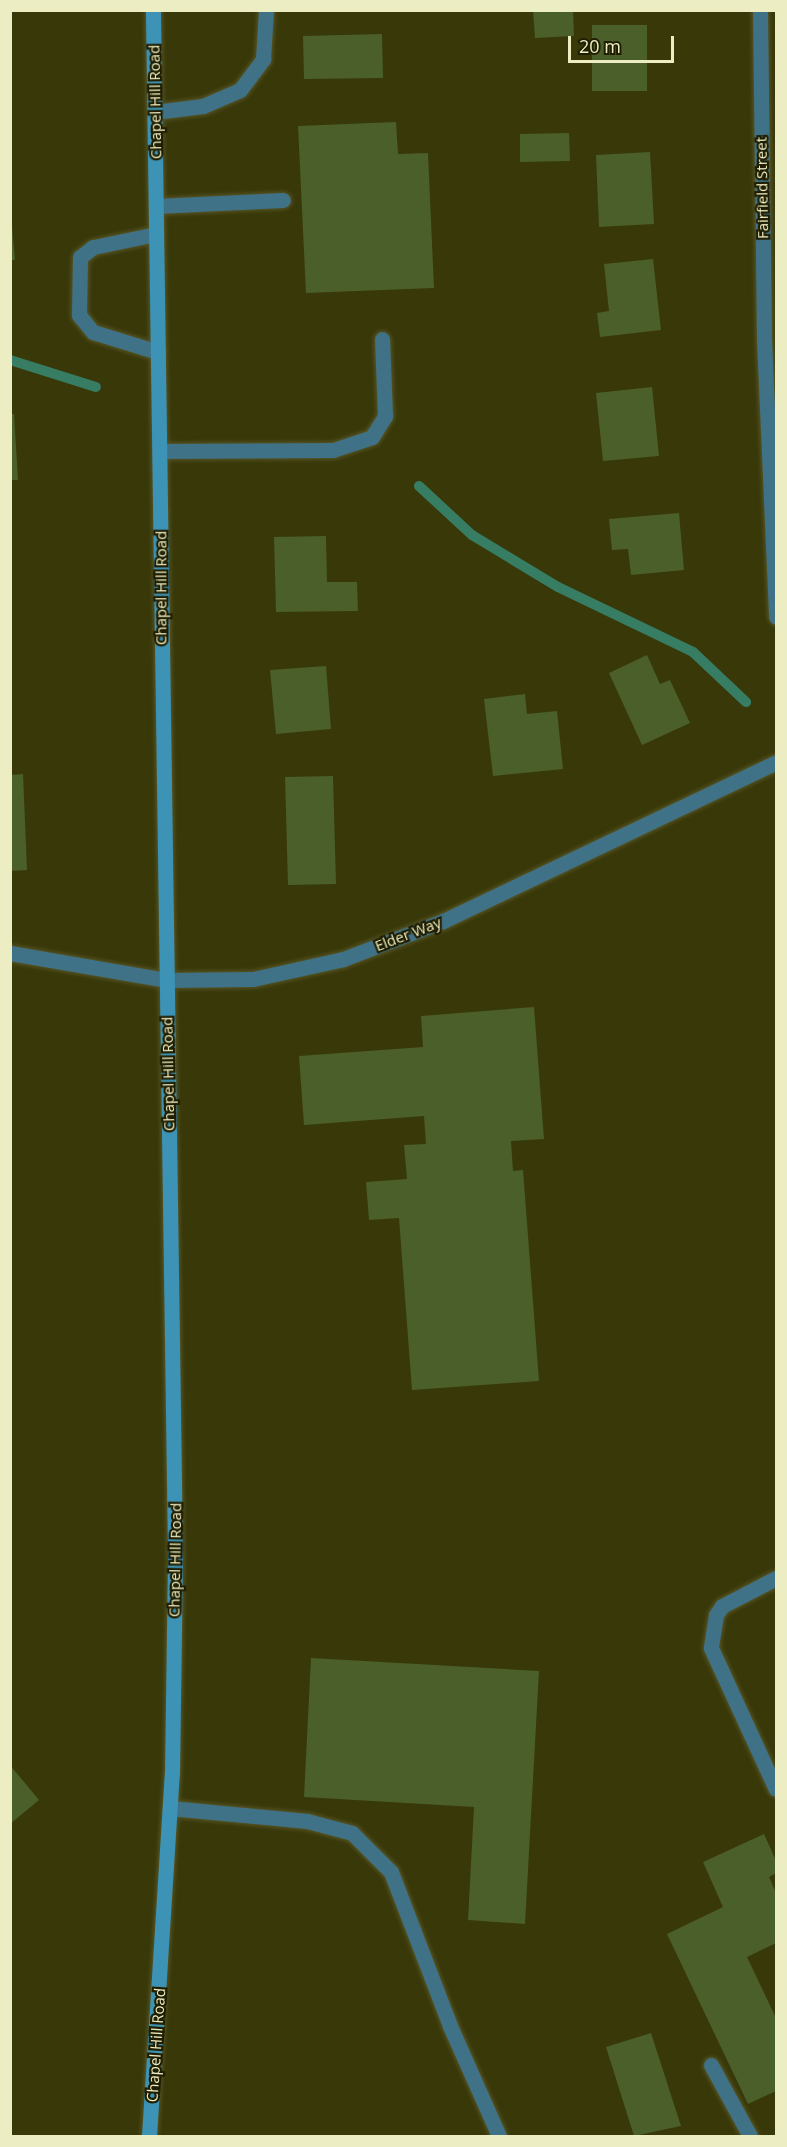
<!DOCTYPE html>
<html>
<head>
<meta charset="utf-8">
<style>
	body { margin:0 }
	#map { position:relative; width:787px; height:2147px; overflow:hidden; background:#393809; font-family:"Open Sans",sans-serif }
	div>[style] { position:absolute }
	.stream>* { height:10px; margin:-5px; padding:0 5px; transform-origin:5px; border-radius:5px; background:#377d64 }
	.building>* { inset:0; background:#4a5f2a }
	.roads { filter:drop-shadow(0 0 2px #565527) drop-shadow(0 0 2px #565527) }
	.service>* { height:15px; margin:-7.5px; padding:0 7.5px; transform-origin:7.5px; border-radius:7.5px; background:#407287 }
	.minor>* { height:15px; margin:-7.5px; padding:0 7.5px; transform-origin:7.5px; border-radius:7.5px; background:#407287 }
	.secondary>* { height:15px; margin:-7.5px; padding:0 7.5px; transform-origin:7.5px; border-radius:7.5px; background:#3d93b5 }
	span { translate:-50% -50%; white-space:nowrap; text-align:center; line-height:1.15; -webkit-text-stroke:4.5px #201e00; paint-order:stroke }
	.street-label { font-size:15px; color:#ededc4 }
	.frame { position:absolute; inset:0; border:12px solid #ededc4; pointer-events:none }
	.scale { position:absolute; left:568px; top:36px; width:106px; height:27px; box-sizing:border-box; border:3px solid #ededc4; border-top:0; padding-left:8px; font-size:18px; line-height:21px; white-space:nowrap; color:#ededc4; -webkit-text-stroke:4px #201e00; paint-order:stroke }
</style>
</head>
<body>
<div id="map">
	<div class="stream">
		<div style="left:10px;top:360px;width:90px;rotate:17.4deg"></div>
		<div style="left:419px;top:486px;width:72px;rotate:42.8deg"></div>
		<div style="left:472px;top:535px;width:100px;rotate:31.2deg"></div>
		<div style="left:558px;top:587px;width:150px;rotate:25.7deg"></div>
		<div style="left:693px;top:652px;width:73px;rotate:43.3deg"></div>
	</div>
	<div class="building">
		<div style="clip-path:polygon(533px 10px,573px 10px,574px 36px,535px 38px)"></div>
		<div style="clip-path:polygon(592px 25px,647px 25px,647px 91px,592px 91px)"></div>
		<div style="clip-path:polygon(382px 34px,383px 78px,304px 79px,303px 36px)"></div>
		<div style="clip-path:polygon(396px 122px,398px 154px,428px 153px,434px 288px,306px 293px,298px 126px)"></div>
		<div style="clip-path:polygon(569px 133px,570px 161px,520px 162px,520px 134px)"></div>
		<div style="clip-path:polygon(650px 152px,654px 224px,599px 227px,596px 155px)"></div>
		<div style="clip-path:polygon(10px 203px,15px 260px,10px 260px)"></div>
		<div style="clip-path:polygon(653px 259px,661px 330px,600px 337px,597px 313px,609px 311px,604px 264px)"></div>
		<div style="clip-path:polygon(652px 387px,659px 456px,603px 461px,596px 393px)"></div>
		<div style="clip-path:polygon(10px 414px,14px 414px,18px 480px,10px 480px)"></div>
		<div style="clip-path:polygon(679px 513px,684px 570px,631px 575px,628px 549px,612px 550px,609px 519px)"></div>
		<div style="clip-path:polygon(326px 536px,327px 582px,357px 582px,358px 611px,276px 612px,274px 537px)"></div>
		<div style="clip-path:polygon(647px 655px,660px 684px,670px 680px,690px 723px,642px 745px,609px 673px)"></div>
		<div style="clip-path:polygon(326px 666px,331px 729px,276px 734px,270px 670px)"></div>
		<div style="clip-path:polygon(525px 694px,527px 714px,557px 711px,563px 769px,493px 776px,484px 699px)"></div>
		<div style="clip-path:polygon(23px 774px,27px 870px,10px 871px,10px 775px)"></div>
		<div style="clip-path:polygon(333px 776px,336px 884px,288px 885px,285px 777px)"></div>
		<div style="clip-path:polygon(534px 1007px,544px 1139px,511px 1141px,513px 1171px,523px 1170px,539px 1381px,412px 1390px,399px 1218px,369px 1220px,366px 1182px,407px 1179px,404px 1145px,426px 1144px,424px 1116px,304px 1125px,299px 1056px,423px 1047px,421px 1016px)"></div>
		<div style="clip-path:polygon(311px 1658px,539px 1671px,525px 1924px,468px 1920px,474px 1807px,304px 1797px)"></div>
		<div style="clip-path:polygon(10px 1765px,39px 1800px,10px 1824px)"></div>
		<div style="clip-path:polygon(764px 1834px,776px 1861px,776px 1873px,769px 1877px,776px 1893px,776px 1943px,747px 1957px,776px 2018px,776px 2091px,748px 2104px,667px 1934px,723px 1907px,703px 1862px)"></div>
		<div style="clip-path:polygon(651px 2033px,681px 2126px,634px 2136px,606px 2047px)"></div>
	</div>
	<div class="roads">
		<div class="service">
			<div style="left:155px;top:112px;width:48px;rotate:-7.1deg"></div>
			<div style="left:203px;top:106px;width:40px;rotate:-23.4deg"></div>
			<div style="left:240px;top:90px;width:39px;rotate:-53deg"></div>
			<div style="left:263px;top:59px;width:49px;rotate:-86.5deg"></div>
			<div style="left:156px;top:206px;width:127px;rotate:-2.7deg"></div>
			<div style="left:156px;top:234px;width:64px;rotate:168.3deg"></div>
			<div style="left:93px;top:247px;width:16px;rotate:142deg"></div>
			<div style="left:80px;top:257px;width:58px;rotate:91deg"></div>
			<div style="left:79px;top:315px;width:22px;rotate:51deg"></div>
			<div style="left:93px;top:332px;width:68px;rotate:17.1deg"></div>
			<div style="left:160px;top:451px;width:173px;rotate:-0.3deg"></div>
			<div style="left:333px;top:450px;width:41px;rotate:-18.4deg"></div>
			<div style="left:372px;top:437px;width:25px;rotate:-58deg"></div>
			<div style="left:385px;top:416px;width:77px;rotate:-92.2deg"></div>
			<div style="left:776px;top:1578px;width:61px;rotate:152.6deg"></div>
			<div style="left:722px;top:1606px;width:11px;rotate:124deg"></div>
			<div style="left:716px;top:1615px;width:33px;rotate:99deg"></div>
			<div style="left:711px;top:1648px;width:155px;rotate:65.3deg"></div>
			<div style="left:170px;top:1808px;width:138px;rotate:5.4deg"></div>
			<div style="left:307px;top:1821px;width:47px;rotate:14.9deg"></div>
			<div style="left:352px;top:1833px;width:55px;rotate:45deg"></div>
			<div style="left:391px;top:1872px;width:165px;rotate:69deg"></div>
			<div style="left:450px;top:2026px;width:120px;rotate:66deg"></div>
			<div style="left:711px;top:2065px;width:81px;rotate:61.2deg"></div>
		</div>
		<div class="minor">
			<div style="left:760px;top:10px;width:329px;rotate:89.3deg"></div>
			<div style="left:764px;top:339px;width:278px;rotate:87.5deg"></div>
			<div style="left:10px;top:953px;width:158px;rotate:9.8deg"></div>
			<div style="left:166px;top:980px;width:87px;rotate:-0.7deg"></div>
			<div style="left:253px;top:979px;width:92px;rotate:-12.5deg"></div>
			<div style="left:343px;top:959px;width:107px;rotate:-20.8deg"></div>
			<div style="left:443px;top:921px;width:369px;rotate:-25.5deg"></div>
		</div>
		<div class="secondary">
			<div style="left:149px;top:2136px;width:363px;rotate:-86.4deg"></div>
			<div style="left:172px;top:1774px;width:222px;rotate:-89.2deg"></div>
			<div style="left:175px;top:1552px;width:1542px;rotate:-90.82deg"></div>
		</div>
	</div>
	<div class="street-label">
		<span style="left:155px;top:102px;rotate:-91deg">Chapel Hill Road</span>
		<span style="left:762px;top:188px;rotate:-91deg">Fairfield Street</span>
		<span style="left:161px;top:588px;rotate:-90deg">Chapel Hill Road</span>
		<span style="left:408px;top:934px;rotate:-21deg">Elder Way</span>
		<span style="left:168px;top:1074px;rotate:-91deg">Chapel Hill Road</span>
		<span style="left:175px;top:1560px;rotate:-89deg">Chapel Hill Road</span>
		<span style="left:156px;top:2045px;rotate:-86deg">Chapel Hill Road</span>
	</div>
	<div class="frame"></div>
	<div class="scale">20 m</div>
</div>
</body>
</html>
